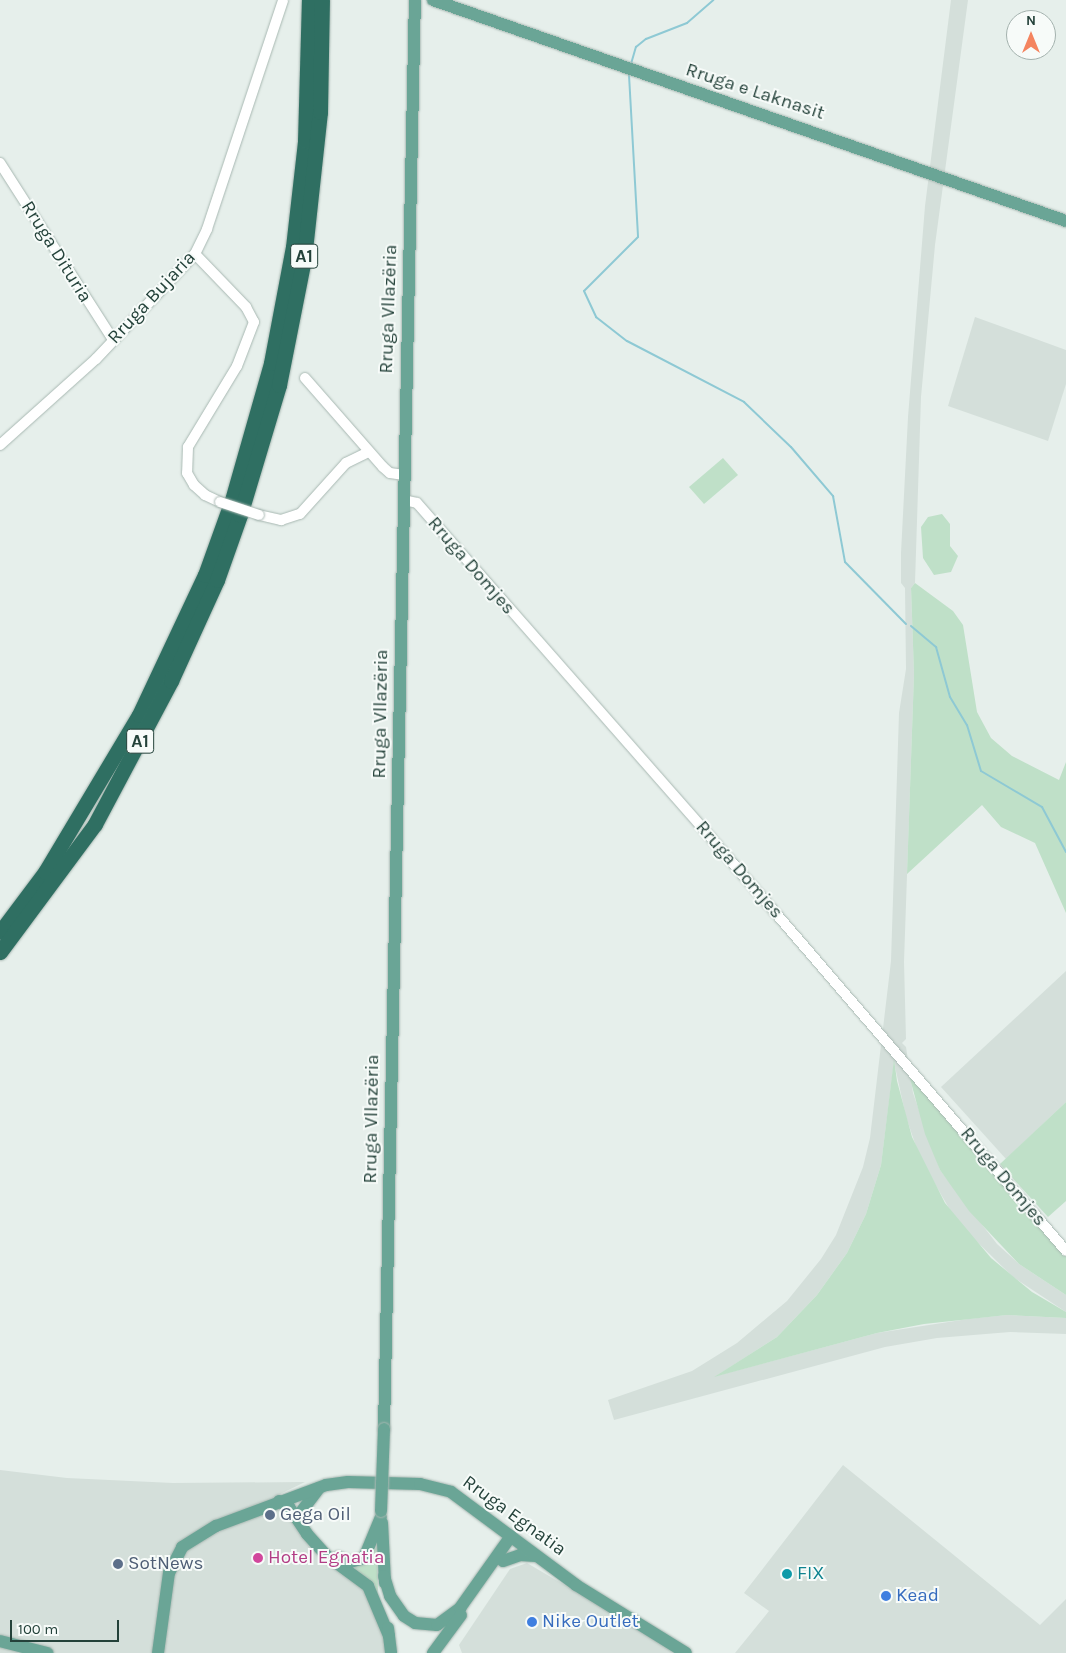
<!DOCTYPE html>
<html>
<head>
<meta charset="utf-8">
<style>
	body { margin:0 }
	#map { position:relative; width:1066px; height:1653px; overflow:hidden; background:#e6efeb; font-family:Karla,sans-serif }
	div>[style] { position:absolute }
	.built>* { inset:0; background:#d4dfda }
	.green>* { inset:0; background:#bfe0c8 }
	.stream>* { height:2px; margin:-1px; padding:0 1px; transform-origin:1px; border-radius:1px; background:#8ec9d4 }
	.roads { filter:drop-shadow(0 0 1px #a8b8b2) drop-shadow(0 0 1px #a8b8b2) }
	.minor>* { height:10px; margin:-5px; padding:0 5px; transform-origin:5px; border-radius:5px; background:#fff }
	.major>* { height:12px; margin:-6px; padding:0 6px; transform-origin:6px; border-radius:6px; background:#6aa596 }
	.highway>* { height:15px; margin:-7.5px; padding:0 7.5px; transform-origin:7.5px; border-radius:7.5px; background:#2f6f62 }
	.bridges { filter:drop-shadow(0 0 1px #a8b8b2) drop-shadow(0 0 1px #a8b8b2) }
	.minor-bridge>* { height:10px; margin:-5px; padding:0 5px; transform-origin:5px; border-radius:5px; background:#fff }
	.major-bridge>* { height:12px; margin:-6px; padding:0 6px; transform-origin:6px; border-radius:6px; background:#6aa596 }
	.dots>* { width:14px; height:14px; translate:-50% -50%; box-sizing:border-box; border:2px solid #f7fbf9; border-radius:50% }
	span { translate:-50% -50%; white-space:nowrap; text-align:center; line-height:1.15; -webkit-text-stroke:4px #f7fbf9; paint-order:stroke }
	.shield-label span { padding:1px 4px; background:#f7fbf9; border:1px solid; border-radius:4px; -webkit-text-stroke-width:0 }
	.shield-label { font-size:18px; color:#24423a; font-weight:700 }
	.street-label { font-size:19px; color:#24423a }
	.service-label { font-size:19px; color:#4e5e75 }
	.left { translate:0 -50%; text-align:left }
	.hotel-label { font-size:19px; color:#b23c85 }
	.culture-label { font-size:19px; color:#0d838f }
	.shop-label { font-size:19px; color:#366cbe }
	.north { position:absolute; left:1006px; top:10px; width:50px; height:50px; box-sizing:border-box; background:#f7fbf9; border:1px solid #a3b1ad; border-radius:50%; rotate:0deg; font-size:14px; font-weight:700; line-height:20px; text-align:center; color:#24423a }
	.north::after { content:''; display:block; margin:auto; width:18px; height:22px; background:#f4845f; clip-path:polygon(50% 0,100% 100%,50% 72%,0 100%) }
	.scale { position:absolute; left:10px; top:1620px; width:109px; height:22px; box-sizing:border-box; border:2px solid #24423a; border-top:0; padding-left:6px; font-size:15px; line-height:18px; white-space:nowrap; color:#24423a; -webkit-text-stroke:4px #f7fbf9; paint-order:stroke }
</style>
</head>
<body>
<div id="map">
	<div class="built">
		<div style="clip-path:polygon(951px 0,968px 0,935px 245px,921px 397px,915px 583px,911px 588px,914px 674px,904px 962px,906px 1039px,902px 1043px,906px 1047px,913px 1093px,940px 1170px,997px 1244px,1019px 1264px,1066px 1295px,1066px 1312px,1013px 1277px,957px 1222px,920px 1158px,906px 1117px,894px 1062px,881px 1165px,866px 1214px,847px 1253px,817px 1295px,777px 1337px,716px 1376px,877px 1333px,968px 1319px,1007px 1315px,1066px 1318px,1066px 1334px,1010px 1332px,937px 1338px,885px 1347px,614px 1420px,608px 1400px,692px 1371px,737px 1343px,787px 1301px,821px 1259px,836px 1235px,863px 1167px,870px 1138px,891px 961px,899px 713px,906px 669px,905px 588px,901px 583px,901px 553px,908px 417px,925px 206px)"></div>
		<div style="clip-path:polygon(975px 317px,1066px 350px,1066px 384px,1048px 441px,948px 406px)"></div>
		<div style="clip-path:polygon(1066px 971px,1066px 1102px,1006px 1159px,941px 1087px)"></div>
		<div style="clip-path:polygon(843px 1465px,1040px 1625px,1066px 1599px,1066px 1653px,735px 1653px,769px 1611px,744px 1593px)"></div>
		<div style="clip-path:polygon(0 1470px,67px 1478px,173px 1483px,305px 1482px,276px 1496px,302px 1527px,362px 1579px,391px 1653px,0 1653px)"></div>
		<div style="clip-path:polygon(527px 1563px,680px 1653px,462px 1653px,459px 1645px,510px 1569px)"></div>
	</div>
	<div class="green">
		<div style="clip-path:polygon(723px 458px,738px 475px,704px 504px,689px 487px)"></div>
		<div style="clip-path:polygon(942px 514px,950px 524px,950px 546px,958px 556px,951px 572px,934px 575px,923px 558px,921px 527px,928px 517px)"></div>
		<div style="clip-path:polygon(915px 583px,953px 611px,963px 625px,977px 712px,991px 738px,1012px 756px,1059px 780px,1066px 762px,1066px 913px,1035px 843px,1001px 827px,982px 805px,907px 874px,914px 674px,911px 588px)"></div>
		<div style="clip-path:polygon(894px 1059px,897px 1081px,912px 1137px,945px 1203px,991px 1258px,1032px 1292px,1066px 1312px,1066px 1318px,1007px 1315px,924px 1324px,877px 1333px,714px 1377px,777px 1337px,817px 1295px,847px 1253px,866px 1214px,881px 1165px)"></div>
		<div style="clip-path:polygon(909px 1075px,1066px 1256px,1066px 1295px,1019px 1264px,969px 1211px,940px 1170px,925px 1134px)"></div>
		<div style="clip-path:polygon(1066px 1102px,1066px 1201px,1048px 1217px,1000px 1164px)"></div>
		<div style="clip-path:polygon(377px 1546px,378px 1596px,354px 1568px,371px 1555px)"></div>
	</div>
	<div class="stream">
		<div style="left:631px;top:64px;width:18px;rotate:-74deg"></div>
		<div style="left:636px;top:47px;width:13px;rotate:-39deg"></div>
		<div style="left:646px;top:39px;width:44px;rotate:-21.3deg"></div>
		<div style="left:687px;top:23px;width:35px;rotate:-41deg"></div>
		<div style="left:629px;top:75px;width:162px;rotate:86.8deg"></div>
		<div style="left:638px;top:237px;width:76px;rotate:135deg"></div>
		<div style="left:584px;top:291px;width:29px;rotate:65deg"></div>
		<div style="left:596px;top:317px;width:39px;rotate:38deg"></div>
		<div style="left:627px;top:341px;width:132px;rotate:27.5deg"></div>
		<div style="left:744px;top:402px;width:65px;rotate:43.8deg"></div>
		<div style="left:791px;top:447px;width:65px;rotate:49.4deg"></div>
		<div style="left:833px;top:496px;width:67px;rotate:79.7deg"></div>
		<div style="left:845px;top:562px;width:87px;rotate:45.5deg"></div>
		<div style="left:911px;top:626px;width:33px;rotate:40deg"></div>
		<div style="left:936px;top:647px;width:52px;rotate:74.4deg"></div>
		<div style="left:950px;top:697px;width:33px;rotate:59deg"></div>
		<div style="left:967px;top:725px;width:48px;rotate:73.1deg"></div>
		<div style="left:981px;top:771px;width:71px;rotate:30.5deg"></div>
		<div style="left:1042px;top:807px;width:51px;rotate:61.9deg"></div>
	</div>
	<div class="roads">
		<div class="minor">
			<div style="left:0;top:163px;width:210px;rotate:57.4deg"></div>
			<div style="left:195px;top:254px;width:74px;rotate:46.1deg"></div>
			<div style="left:246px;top:307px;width:17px;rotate:62deg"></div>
			<div style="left:254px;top:322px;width:47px;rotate:111.1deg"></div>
			<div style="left:237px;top:366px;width:95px;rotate:121.2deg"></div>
			<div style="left:188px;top:447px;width:26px;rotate:92deg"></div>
			<div style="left:187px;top:473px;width:14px;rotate:60deg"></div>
			<div style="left:194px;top:485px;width:15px;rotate:42deg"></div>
			<div style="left:205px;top:495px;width:17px;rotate:25deg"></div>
			<div style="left:305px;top:378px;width:118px;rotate:48.8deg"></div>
			<div style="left:383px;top:467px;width:9px;rotate:41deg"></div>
			<div style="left:390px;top:473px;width:14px;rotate:8deg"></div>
			<div style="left:0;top:445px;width:129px;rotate:-41.9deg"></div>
			<div style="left:96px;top:359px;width:144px;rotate:-46.7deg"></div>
			<div style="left:195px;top:254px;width:28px;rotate:-64deg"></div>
			<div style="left:207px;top:229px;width:241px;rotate:-71.6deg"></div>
			<div style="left:404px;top:500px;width:13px;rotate:13deg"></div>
			<div style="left:417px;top:503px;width:438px;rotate:48.7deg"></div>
			<div style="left:706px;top:832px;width:552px;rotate:49.33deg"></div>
			<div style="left:259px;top:515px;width:23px;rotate:13deg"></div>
			<div style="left:281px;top:520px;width:20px;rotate:-18deg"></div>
			<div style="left:300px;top:514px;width:69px;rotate:-48deg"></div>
			<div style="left:346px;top:463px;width:25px;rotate:-26deg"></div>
		</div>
		<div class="major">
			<div style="left:433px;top:0;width:670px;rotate:19.25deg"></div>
			<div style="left:384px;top:1429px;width:1429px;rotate:-88.76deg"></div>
			<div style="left:279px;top:1501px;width:12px;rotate:31deg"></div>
			<div style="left:289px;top:1507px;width:32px;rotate:56deg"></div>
			<div style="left:307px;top:1534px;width:30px;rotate:48deg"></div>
			<div style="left:327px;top:1556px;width:51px;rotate:36.2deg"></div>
			<div style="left:368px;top:1586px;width:54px;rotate:67.2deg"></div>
			<div style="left:301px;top:1512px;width:30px;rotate:-53deg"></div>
			<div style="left:382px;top:1523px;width:60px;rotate:87.1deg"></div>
			<div style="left:338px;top:1557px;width:13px;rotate:23deg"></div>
			<div style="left:350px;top:1562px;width:15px;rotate:-16deg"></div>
			<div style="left:364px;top:1558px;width:44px;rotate:-67.5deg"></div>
			<div style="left:503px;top:1561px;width:18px;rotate:-19deg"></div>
			<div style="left:520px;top:1555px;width:16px;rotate:4deg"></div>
			<div style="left:384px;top:1576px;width:21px;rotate:73deg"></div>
			<div style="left:390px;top:1596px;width:24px;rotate:55deg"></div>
			<div style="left:404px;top:1616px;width:13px;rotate:32deg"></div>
			<div style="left:415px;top:1623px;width:22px;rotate:5deg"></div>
			<div style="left:437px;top:1625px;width:29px;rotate:-36deg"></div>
			<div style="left:460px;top:1608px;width:88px;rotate:-54.7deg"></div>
			<div style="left:388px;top:1628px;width:25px;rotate:83deg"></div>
			<div style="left:0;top:1641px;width:49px;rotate:14.3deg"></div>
			<div style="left:158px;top:1653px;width:81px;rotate:-82.2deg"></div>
			<div style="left:169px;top:1573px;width:29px;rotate:-63deg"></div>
			<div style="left:182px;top:1547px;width:40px;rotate:-32deg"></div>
			<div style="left:216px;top:1526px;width:117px;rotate:-20.4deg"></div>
			<div style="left:326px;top:1485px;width:22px;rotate:-8deg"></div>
			<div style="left:348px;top:1482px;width:72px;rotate:1.6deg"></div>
			<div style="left:420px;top:1484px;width:32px;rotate:14deg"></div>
			<div style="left:451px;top:1492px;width:156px;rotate:36.6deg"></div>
			<div style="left:576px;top:1585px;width:129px;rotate:31.7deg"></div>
			<div style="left:433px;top:1653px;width:47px;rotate:-53.6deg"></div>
		</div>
		<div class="highway">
			<div style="left:0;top:932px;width:75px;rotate:-53.1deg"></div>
			<div style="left:45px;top:872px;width:183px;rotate:-59.1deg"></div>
			<div style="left:139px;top:715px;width:155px;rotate:-64.8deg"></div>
			<div style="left:205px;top:575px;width:80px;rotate:-70.2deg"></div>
			<div style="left:232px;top:500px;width:142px;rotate:-74.1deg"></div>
			<div style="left:271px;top:363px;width:118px;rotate:-79.3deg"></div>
			<div style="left:293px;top:247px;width:107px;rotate:-83.5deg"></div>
			<div style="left:305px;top:141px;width:141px;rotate:-88.4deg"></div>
			<div style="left:0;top:952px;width:159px;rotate:-53.4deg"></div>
			<div style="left:95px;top:824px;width:162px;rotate:-62deg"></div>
			<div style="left:171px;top:681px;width:111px;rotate:-65.5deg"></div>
			<div style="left:217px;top:580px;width:69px;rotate:-70.5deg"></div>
			<div style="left:240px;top:515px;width:136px;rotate:-73.3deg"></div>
			<div style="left:279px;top:385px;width:128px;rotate:-78.8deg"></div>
			<div style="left:304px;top:259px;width:148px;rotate:-83.8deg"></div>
			<div style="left:320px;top:112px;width:112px;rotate:-89deg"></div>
		</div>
	</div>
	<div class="bridges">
		<div class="minor-bridge">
			<div style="left:220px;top:502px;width:41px;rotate:18.4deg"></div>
		</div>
		<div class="major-bridge">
			<div style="left:381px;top:1511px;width:82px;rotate:-87.9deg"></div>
		</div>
	</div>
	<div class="dots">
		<div style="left:270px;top:1515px;background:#5c6f8a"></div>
		<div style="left:258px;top:1558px;background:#d1479c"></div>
		<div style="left:118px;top:1564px;background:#5c6f8a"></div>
		<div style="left:787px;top:1574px;background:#0f9aa8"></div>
		<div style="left:886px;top:1596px;background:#3f7fe0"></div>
		<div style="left:532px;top:1622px;background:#3f7fe0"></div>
	</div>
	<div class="shield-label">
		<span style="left:304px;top:256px">A1</span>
		<span style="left:140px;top:741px">A1</span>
	</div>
	<div class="street-label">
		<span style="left:755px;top:92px;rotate:18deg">Rruga e Laknasit</span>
		<span style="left:56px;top:252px;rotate:58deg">Rruga Dituria</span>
		<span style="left:152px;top:298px;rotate:-47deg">Rruga Bujaria</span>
		<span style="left:389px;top:309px;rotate:-88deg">Rruga Vllazëria</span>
		<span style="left:471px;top:566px;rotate:49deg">Rruga Domjes</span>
		<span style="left:381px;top:714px;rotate:-89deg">Rruga Vllazëria</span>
		<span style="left:739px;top:870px;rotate:49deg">Rruga Domjes</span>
		<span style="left:372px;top:1119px;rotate:-89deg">Rruga Vllazëria</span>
		<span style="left:1003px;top:1177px;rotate:50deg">Rruga Domjes</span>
		<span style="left:514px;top:1516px;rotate:36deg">Rruga Egnatia</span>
	</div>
	<div class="service-label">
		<span class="left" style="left:280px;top:1515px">Gega Oil</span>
		<span class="left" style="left:128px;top:1564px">SotNews</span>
	</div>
	<div class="hotel-label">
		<span class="left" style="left:268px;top:1558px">Hotel Egnatia</span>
	</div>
	<div class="culture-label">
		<span class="left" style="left:797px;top:1574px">FIX</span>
	</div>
	<div class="shop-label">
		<span class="left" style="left:896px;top:1596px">Kead</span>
		<span class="left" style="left:542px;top:1622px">Nike Outlet</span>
	</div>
	<div class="north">N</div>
	<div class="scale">100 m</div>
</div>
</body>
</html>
